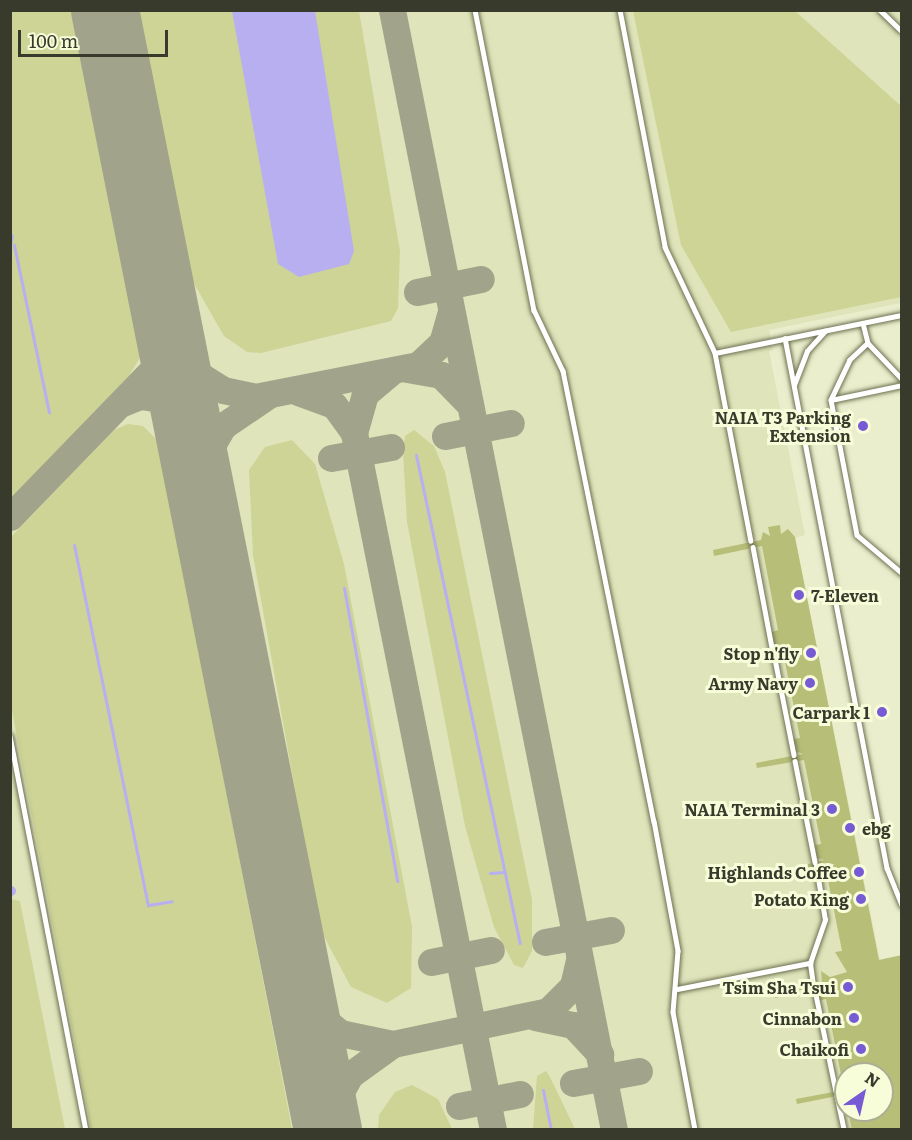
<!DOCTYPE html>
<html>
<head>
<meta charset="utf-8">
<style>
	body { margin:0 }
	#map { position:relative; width:912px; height:1140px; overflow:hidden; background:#eaeecc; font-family:Literata,serif }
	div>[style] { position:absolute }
	.built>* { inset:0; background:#dfe4ba }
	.green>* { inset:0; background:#cdd496 }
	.water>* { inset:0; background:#b8aff1 }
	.stream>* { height:3px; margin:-1.5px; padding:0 1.5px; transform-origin:1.5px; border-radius:1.5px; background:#b8aff1 }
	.canal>* { height:10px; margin:-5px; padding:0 5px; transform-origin:5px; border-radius:5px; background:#b8aff1 }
	.taxiway>* { height:27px; margin:-13.5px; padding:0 13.5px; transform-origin:13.5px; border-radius:13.5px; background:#a1a48a }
	.runway>* { height:68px; margin:-34px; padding:0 34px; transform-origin:34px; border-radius:34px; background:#a1a48a }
	.building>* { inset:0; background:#b7be77 }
	.roads { filter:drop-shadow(0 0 2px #6e7152) drop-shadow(0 0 2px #6e7152) }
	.service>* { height:4.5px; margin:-2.25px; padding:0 2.25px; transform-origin:2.25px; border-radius:2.25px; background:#fff }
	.dots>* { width:16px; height:16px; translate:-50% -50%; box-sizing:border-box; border:3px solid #f7fcd9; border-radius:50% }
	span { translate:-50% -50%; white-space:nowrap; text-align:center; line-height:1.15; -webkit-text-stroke:6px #f7fcd9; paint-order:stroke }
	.poi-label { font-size:16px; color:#383a2c; font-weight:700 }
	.right { translate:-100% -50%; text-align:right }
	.left { translate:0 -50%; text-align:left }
	.frame { position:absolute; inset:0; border:12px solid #383a2c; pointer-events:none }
	.north { position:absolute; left:834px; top:1062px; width:60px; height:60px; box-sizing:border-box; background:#f7fcd9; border:2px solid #abae94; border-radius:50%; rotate:34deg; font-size:16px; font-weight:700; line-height:24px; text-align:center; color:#383a2c }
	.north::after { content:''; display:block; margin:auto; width:21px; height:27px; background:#775bd5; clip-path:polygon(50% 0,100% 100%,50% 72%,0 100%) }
	.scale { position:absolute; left:18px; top:30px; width:150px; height:27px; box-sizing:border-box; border:3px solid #383a2c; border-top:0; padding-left:8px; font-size:18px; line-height:21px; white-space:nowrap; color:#383a2c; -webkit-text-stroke:4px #f7fcd9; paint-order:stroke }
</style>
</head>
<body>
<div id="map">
	<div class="built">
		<div style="clip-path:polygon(evenodd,10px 11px,901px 11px,901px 303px,769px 330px,773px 350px,769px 351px,805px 535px,795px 538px,880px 960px,901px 1129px,64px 1129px,20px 901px,10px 899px,10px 11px,846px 1074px,882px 1074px,882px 1110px,846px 1110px,846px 1074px)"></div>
	</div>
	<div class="green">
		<div style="clip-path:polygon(11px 10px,73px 11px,141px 356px,129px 376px,11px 498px)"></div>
		<div style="clip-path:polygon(139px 11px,359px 11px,400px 251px,398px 308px,391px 321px,261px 353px,247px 352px,224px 336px,192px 280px)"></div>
		<div style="clip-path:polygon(633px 11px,795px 11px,901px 106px,901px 297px,731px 332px,681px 245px)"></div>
		<div style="clip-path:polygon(128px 424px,143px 426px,158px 441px,292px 1129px,91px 1129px,11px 705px,11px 537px,114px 430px)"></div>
		<div style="clip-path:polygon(414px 430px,434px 446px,445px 472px,532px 900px,532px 951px,523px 968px,514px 965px,494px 927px,465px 826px,407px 522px,403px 451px,405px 436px)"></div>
		<div style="clip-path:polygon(292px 440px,315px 464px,344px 564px,412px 927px,411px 988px,387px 1003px,351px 987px,320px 929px,253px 555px,249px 470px,265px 447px)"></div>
		<div style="clip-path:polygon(11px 899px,20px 901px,65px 1129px,11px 1129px)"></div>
		<div style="clip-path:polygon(546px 1071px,550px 1077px,575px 1129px,533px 1129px,537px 1076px)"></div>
		<div style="clip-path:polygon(412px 1085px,438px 1099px,452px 1129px,378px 1129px,379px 1115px,395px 1092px)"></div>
	</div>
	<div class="water">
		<div style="clip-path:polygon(232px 11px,315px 11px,354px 251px,349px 264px,299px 277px,278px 264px)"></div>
	</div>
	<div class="stream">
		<div style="left:14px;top:245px;width:171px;rotate:78.2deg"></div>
		<div style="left:10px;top:246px;width:11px;rotate:-80deg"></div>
		<div style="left:416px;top:455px;width:499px;rotate:78deg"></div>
		<div style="left:74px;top:545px;width:368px;rotate:78.4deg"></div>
		<div style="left:148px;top:905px;width:24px;rotate:-9deg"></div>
		<div style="left:344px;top:588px;width:298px;rotate:79.7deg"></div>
		<div style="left:490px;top:873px;width:14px;rotate:-4deg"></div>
		<div style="left:543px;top:1090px;width:41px;rotate:78.7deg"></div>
	</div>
	<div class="canal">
		<div style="left:10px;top:891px;width:1px"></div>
	</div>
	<div class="taxiway">
		<div style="left:392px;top:10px;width:1142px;rotate:78.79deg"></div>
		<div style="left:417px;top:292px;width:65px;rotate:-11.5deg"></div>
		<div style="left:166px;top:316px;width:33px;rotate:72deg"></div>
		<div style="left:176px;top:347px;width:33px;rotate:52deg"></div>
		<div style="left:196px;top:373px;width:32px;rotate:32deg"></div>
		<div style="left:223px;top:390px;width:33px;rotate:12deg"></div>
		<div style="left:255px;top:397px;width:166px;rotate:-11.1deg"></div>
		<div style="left:418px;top:365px;width:33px;rotate:-43deg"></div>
		<div style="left:442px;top:343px;width:33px;rotate:-74deg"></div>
		<div style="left:407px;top:369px;width:35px;rotate:10deg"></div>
		<div style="left:441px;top:375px;width:42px;rotate:46deg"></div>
		<div style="left:390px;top:373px;width:33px;rotate:140deg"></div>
		<div style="left:365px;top:394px;width:41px;rotate:105.8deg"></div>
		<div style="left:354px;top:433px;width:711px;rotate:78.72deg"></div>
		<div style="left:298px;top:392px;width:38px;rotate:20deg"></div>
		<div style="left:334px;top:405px;width:34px;rotate:54deg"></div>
		<div style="left:120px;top:404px;width:22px;rotate:-22deg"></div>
		<div style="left:140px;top:396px;width:21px;rotate:8deg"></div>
		<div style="left:161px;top:399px;width:35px;rotate:41deg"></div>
		<div style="left:445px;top:436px;width:67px;rotate:-11.1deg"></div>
		<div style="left:331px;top:458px;width:61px;rotate:-10.4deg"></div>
		<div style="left:201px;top:485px;width:32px;rotate:-79deg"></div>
		<div style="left:207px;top:454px;width:32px;rotate:-60deg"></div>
		<div style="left:223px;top:426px;width:52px;rotate:-34deg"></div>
		<div style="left:10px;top:517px;width:217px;rotate:-45.9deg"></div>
		<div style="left:161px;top:361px;width:28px;rotate:-71deg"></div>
		<div style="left:545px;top:942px;width:67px;rotate:-10.3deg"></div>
		<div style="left:431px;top:962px;width:61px;rotate:-11.3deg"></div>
		<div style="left:299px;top:983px;width:33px;rotate:61deg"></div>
		<div style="left:315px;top:1012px;width:33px;rotate:40deg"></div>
		<div style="left:340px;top:1033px;width:54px;rotate:11.7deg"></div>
		<div style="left:393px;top:1044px;width:158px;rotate:-12deg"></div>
		<div style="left:548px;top:1011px;width:35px;rotate:-45deg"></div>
		<div style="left:573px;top:986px;width:26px;rotate:-77deg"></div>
		<div style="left:535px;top:1017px;width:39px;rotate:12deg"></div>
		<div style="left:573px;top:1025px;width:40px;rotate:47deg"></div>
		<div style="left:573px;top:1083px;width:67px;rotate:-10.3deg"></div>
		<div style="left:459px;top:1106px;width:62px;rotate:-11.1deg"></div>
		<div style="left:330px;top:1130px;width:26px;rotate:-81deg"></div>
		<div style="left:334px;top:1104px;width:33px;rotate:-61deg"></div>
		<div style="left:350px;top:1075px;width:53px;rotate:-35.8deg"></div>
	</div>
	<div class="runway">
		<div style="left:105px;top:10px;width:1142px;rotate:78.74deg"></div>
	</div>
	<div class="building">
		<div style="clip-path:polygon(780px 525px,781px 534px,788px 529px,795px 537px,879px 960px,902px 955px,902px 1130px,852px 1130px,848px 1110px,882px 1110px,882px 1074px,846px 1074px,846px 1105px,839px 1107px,837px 1096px,797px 1104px,796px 1099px,844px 1090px,826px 999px,817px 1001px,815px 990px,775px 998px,774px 993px,822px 983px,821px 971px,830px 977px,847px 972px,835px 952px,842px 951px,825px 865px,777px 872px,824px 860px,817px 858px,815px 845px,821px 844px,804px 760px,757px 768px,756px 763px,803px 754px,795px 751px,793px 739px,800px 738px,783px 652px,737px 661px,736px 656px,782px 647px,774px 644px,772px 632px,778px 630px,762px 546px,714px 556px,713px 550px,761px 540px,763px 532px,770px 536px,768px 527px)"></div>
	</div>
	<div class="roads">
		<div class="service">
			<div style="left:475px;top:10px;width:306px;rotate:78.9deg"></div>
			<div style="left:534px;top:310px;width:68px;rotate:64.6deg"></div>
			<div style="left:563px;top:371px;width:459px;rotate:78.6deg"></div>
			<div style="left:654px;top:821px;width:132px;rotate:79.5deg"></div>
			<div style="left:678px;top:951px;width:61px;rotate:94.7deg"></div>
			<div style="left:673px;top:1012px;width:120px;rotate:79.4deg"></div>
			<div style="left:620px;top:10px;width:241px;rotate:79.2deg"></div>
			<div style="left:665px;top:247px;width:117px;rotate:64.7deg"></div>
			<div style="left:715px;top:353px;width:191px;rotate:79.2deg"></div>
			<div style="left:880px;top:10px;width:30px;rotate:44deg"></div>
			<div style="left:863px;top:323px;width:21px;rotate:76deg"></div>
			<div style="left:868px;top:343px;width:50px;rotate:46.6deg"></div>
			<div style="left:785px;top:338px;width:540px;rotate:79.11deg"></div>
			<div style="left:887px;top:868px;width:40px;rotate:68deg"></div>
			<div style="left:868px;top:343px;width:25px;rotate:137deg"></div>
			<div style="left:850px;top:360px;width:44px;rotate:115.4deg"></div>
			<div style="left:831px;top:400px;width:137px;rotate:79.1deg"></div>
			<div style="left:857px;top:535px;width:59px;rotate:40.2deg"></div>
			<div style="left:715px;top:353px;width:191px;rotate:-11.5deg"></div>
			<div style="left:794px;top:385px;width:36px;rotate:-69deg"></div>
			<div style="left:807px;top:351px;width:27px;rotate:-48deg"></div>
			<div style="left:831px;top:400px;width:73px;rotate:-11.9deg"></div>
			<div style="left:753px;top:547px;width:103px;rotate:79.3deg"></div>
			<div style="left:774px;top:654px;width:103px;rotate:78.8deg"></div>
			<div style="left:10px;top:736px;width:401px;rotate:79.1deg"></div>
			<div style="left:795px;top:761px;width:103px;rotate:78.8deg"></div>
			<div style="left:813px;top:985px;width:22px;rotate:-98deg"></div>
			<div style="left:810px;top:963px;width:46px;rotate:-70.8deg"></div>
			<div style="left:825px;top:920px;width:54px;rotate:-99.6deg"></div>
			<div style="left:677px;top:989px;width:136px;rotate:-11.1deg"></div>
			<div style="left:815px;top:990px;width:103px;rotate:78.3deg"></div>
			<div style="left:837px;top:1096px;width:35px;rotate:78deg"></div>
		</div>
	</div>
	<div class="dots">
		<div style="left:863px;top:426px;background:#775bd5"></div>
		<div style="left:799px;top:595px;background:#775bd5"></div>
		<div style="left:811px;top:653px;background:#775bd5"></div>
		<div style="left:810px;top:683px;background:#775bd5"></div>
		<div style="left:882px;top:712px;background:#775bd5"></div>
		<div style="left:832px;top:809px;background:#775bd5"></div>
		<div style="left:850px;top:828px;background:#775bd5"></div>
		<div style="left:859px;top:872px;background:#775bd5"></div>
		<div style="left:861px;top:899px;background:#775bd5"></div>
		<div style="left:848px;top:987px;background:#775bd5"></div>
		<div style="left:854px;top:1018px;background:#775bd5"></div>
		<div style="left:861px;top:1049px;background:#775bd5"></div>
	</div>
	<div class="poi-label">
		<span class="right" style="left:851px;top:426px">NAIA T3 Parking<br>Extension</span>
		<span class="left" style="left:811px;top:595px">7-Eleven</span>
		<span class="right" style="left:799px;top:653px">Stop n'fly</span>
		<span class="right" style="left:798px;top:683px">Army Navy</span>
		<span class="right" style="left:870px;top:712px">Carpark 1</span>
		<span class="right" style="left:820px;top:809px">NAIA Terminal 3</span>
		<span class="left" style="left:862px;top:828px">ebg</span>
		<span class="right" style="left:847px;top:872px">Highlands Coffee</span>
		<span class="right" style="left:849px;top:899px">Potato King</span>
		<span class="right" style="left:836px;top:987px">Tsim Sha Tsui</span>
		<span class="right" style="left:842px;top:1018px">Cinnabon</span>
		<span class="right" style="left:849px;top:1049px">Chaikofi</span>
	</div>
	<div class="frame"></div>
	<div class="north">N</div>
	<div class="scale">100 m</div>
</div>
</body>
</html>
